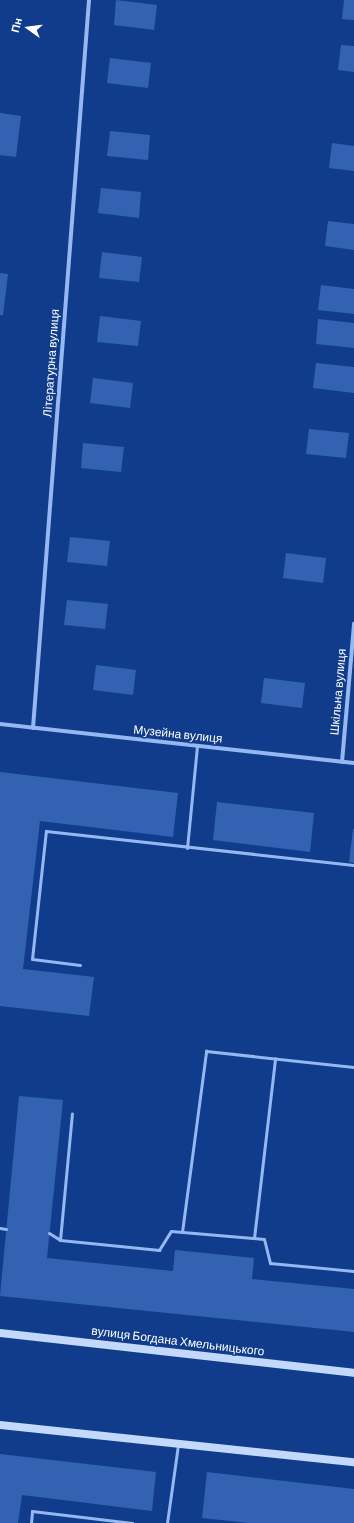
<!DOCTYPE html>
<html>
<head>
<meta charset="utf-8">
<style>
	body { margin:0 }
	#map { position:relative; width:354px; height:1523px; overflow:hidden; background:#103c8b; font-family:Barlow,sans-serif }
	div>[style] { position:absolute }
	.building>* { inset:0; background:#3462b3 }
	.lane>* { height:3px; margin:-1.5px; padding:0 1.5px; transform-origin:1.5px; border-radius:1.5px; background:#96b8f2 }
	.street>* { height:4px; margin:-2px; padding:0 2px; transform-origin:2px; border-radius:2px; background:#96b8f2 }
	.secondary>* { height:8px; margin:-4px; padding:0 4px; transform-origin:4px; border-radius:4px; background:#c4d8fc }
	span { translate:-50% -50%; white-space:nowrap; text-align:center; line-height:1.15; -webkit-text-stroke:3px #103c8b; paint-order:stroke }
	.street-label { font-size:12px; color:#fff }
	.north { position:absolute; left:8px; top:8px; width:40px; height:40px; -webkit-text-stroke:3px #103c8b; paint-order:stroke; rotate:284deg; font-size:11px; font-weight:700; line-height:16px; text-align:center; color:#fff }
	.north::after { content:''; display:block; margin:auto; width:14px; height:18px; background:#fff; clip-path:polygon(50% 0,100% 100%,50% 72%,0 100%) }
</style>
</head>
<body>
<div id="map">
	<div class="building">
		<div style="clip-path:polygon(116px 0,157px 5px,154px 30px,114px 25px)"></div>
		<div style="clip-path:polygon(344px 0,354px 0,354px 20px,342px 19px)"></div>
		<div style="clip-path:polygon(341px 45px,354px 46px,354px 72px,338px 70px)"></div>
		<div style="clip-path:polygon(110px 58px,151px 63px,148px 88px,107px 83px)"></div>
		<div style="clip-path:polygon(0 113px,21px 116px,16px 157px,0 155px)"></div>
		<div style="clip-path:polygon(110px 131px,150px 135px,148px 160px,107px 156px)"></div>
		<div style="clip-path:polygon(332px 143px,354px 146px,354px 171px,329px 168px)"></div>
		<div style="clip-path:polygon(101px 188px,141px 192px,139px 218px,98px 213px)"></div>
		<div style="clip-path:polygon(328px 221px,354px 224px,354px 250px,325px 246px)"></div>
		<div style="clip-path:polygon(102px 252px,142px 257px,139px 282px,99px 278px)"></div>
		<div style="clip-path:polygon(0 273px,8px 274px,3px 315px,0 315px)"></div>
		<div style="clip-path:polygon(321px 285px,354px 289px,354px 314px,318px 310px)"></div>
		<div style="clip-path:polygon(100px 316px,141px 321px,138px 346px,97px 342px)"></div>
		<div style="clip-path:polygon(318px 319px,354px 323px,354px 348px,316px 344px)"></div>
		<div style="clip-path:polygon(316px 363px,354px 367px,354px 393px,313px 388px)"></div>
		<div style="clip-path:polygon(93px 378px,133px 383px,130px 408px,90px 403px)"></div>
		<div style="clip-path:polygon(309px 429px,349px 433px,346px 458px,306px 454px)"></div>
		<div style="clip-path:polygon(83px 443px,124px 447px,121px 472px,81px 468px)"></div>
		<div style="clip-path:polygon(70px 537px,110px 541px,107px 566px,67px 562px)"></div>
		<div style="clip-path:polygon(286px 553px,326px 558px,323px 583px,283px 578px)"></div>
		<div style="clip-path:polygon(67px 600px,108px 604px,105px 629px,64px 625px)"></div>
		<div style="clip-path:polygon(96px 665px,136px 670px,133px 695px,93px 690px)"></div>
		<div style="clip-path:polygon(264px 678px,305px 683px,302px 708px,261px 703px)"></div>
		<div style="clip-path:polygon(0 772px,178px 793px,173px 837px,40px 821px,23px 969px,94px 977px,89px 1016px,0 1006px)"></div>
		<div style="clip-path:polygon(217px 802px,314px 813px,310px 852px,213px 840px)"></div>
		<div style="clip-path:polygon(353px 829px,354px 829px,354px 863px,349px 862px)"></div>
		<div style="clip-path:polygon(19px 1096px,63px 1100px,47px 1258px,173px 1271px,175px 1250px,254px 1258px,252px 1279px,354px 1289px,354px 1332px,0 1296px)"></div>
		<div style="clip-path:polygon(0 1454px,156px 1472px,152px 1511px,22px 1495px,18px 1523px,0 1523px)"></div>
		<div style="clip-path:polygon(207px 1472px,354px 1489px,354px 1523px,249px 1523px,202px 1518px)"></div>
	</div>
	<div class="lane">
		<div style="left:187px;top:848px;width:102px;rotate:-84.4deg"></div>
		<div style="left:80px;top:965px;width:48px;rotate:-172.9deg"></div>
		<div style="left:32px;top:959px;width:129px;rotate:-83.8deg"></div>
		<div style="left:46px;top:831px;width:310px;rotate:6.3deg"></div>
		<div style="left:0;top:1228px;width:6px;rotate:9deg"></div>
		<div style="left:182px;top:1232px;width:183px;rotate:-82.4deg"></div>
		<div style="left:206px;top:1051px;width:149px;rotate:6.2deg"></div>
		<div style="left:49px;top:1233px;width:13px;rotate:32deg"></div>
		<div style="left:60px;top:1240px;width:100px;rotate:5.8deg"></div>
		<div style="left:159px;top:1250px;width:22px;rotate:-58deg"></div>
		<div style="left:171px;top:1231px;width:93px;rotate:4.9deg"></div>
		<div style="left:264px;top:1239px;width:25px;rotate:76deg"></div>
		<div style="left:270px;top:1263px;width:84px;rotate:5.4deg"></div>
		<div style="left:254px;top:1238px;width:181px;rotate:-83.3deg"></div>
		<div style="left:60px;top:1240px;width:127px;rotate:-84.6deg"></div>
		<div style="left:31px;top:1523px;width:12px;rotate:-85deg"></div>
		<div style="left:32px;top:1511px;width:101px;rotate:6.8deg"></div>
		<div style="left:167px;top:1523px;width:79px;rotate:-82deg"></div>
	</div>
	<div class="street">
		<div style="left:0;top:724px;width:356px;rotate:6.3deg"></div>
		<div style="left:33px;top:728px;width:730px;rotate:-85.6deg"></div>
		<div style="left:342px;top:762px;width:139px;rotate:-85deg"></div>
	</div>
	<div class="secondary">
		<div style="left:0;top:1333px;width:356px;rotate:6.4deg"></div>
		<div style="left:0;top:1425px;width:356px;rotate:6deg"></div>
	</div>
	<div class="street-label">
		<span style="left:51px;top:363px;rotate:-86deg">Літературна вулиця</span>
		<span style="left:338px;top:692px;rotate:-85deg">Шкільна вулиця</span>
		<span style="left:178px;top:734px;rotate:6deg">Музейна вулиця</span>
		<span style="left:178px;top:1341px;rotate:7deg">вулиця Богдана Хмельницького</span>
	</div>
	<div class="north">Пн</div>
</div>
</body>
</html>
